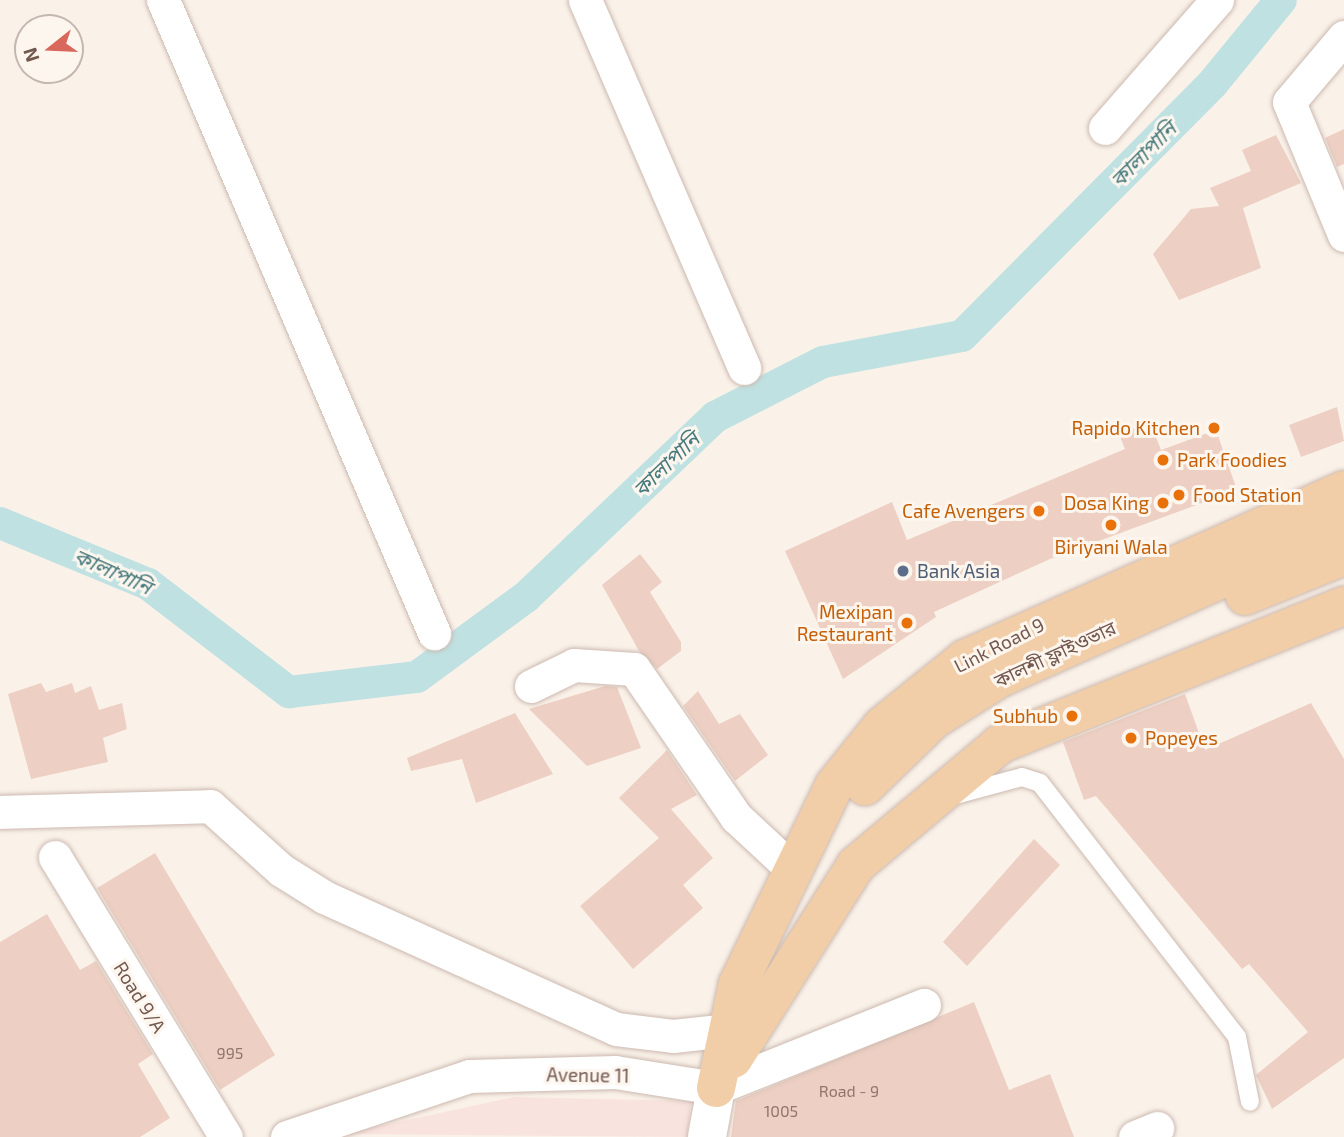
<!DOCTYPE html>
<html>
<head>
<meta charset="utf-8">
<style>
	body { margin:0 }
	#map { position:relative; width:1344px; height:1137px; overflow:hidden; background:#faf2e9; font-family:"Exo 2","Noto Sans Bengali",sans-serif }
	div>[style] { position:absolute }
	.commercial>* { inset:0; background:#f9e3de }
	.canal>* { height:32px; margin:-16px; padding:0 16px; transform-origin:16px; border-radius:16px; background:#bfe1e2 }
	.building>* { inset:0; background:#edcfc3 }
	.roads { filter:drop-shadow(0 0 2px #ccb9b0) drop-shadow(0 0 2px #ccb9b0) }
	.lane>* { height:18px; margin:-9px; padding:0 9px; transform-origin:9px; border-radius:9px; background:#fff }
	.street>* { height:33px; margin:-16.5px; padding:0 16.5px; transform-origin:16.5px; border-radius:16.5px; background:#fff }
	.secondary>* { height:38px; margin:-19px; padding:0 19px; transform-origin:19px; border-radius:19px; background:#fff }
	.primary>* { height:38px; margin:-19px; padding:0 19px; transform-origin:19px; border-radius:19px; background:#f2cea8 }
	.dots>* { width:19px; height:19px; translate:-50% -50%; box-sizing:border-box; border:4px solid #fdf6ef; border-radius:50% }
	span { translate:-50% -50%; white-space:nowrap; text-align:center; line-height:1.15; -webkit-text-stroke:6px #fdf6ef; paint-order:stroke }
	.number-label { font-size:16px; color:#91766c }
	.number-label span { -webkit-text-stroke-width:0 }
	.food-label { font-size:19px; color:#c56008 }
	.right { translate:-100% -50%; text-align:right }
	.left { translate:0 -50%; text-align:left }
	.service-label { font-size:19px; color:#4e5e75 }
	.street-label { font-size:19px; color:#72584f }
	.water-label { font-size:21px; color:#477a7c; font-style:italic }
	.north { position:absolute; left:14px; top:14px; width:70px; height:70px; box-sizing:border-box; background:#fdf6ef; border:2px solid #c5b7af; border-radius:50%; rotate:252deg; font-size:19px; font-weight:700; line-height:28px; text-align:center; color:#72584f }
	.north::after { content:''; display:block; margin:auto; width:24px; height:32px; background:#d8685b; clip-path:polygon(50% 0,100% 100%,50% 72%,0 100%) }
</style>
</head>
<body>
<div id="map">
	<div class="commercial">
		<div style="clip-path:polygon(514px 1097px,691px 1101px,687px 1137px,343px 1134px)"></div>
	</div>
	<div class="canal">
		<div style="left:0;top:523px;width:160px;rotate:22.4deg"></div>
		<div style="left:148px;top:584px;width:178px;rotate:37.5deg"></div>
		<div style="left:289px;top:692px;width:129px;rotate:-6.7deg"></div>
		<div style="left:417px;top:677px;width:135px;rotate:-36.3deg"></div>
		<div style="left:526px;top:597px;width:261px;rotate:-43.6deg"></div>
		<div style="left:715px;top:417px;width:121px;rotate:-27deg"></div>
		<div style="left:823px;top:362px;width:141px;rotate:-10.6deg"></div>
		<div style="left:962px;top:336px;width:356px;rotate:-45.2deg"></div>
		<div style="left:1213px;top:83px;width:107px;rotate:-50.7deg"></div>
	</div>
	<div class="building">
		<div style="clip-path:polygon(1344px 129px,1344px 164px,1337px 167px,1325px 138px)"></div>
		<div style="clip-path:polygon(1276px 135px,1301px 183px,1243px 208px,1261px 268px,1179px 300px,1153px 254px,1191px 209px,1219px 206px,1210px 188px,1251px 171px,1242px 150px)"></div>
		<div style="clip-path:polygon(1337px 407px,1344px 441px,1301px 457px,1289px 425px)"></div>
		<div style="clip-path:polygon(1150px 422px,1161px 450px,1216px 430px,1237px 490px,1050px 559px,934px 612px,936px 617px,843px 679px,785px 551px,892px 502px,907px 540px,1125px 449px,1119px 434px)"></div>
		<div style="clip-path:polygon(640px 554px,662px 582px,650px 592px,681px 642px,681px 651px,657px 669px,639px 651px,602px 585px)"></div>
		<div style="clip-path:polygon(41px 683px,46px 692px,72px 683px,75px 693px,91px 686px,99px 710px,122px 703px,127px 729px,103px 738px,108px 762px,31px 779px,8px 694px)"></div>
		<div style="clip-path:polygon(605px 686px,617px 687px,641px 748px,587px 766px,529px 709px)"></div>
		<div style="clip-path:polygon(698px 691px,719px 724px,740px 714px,768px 755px,735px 781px,683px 706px)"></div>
		<div style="clip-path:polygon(1185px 694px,1205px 750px,1311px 703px,1344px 759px,1344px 1058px,1272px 1109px,1256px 1075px,1308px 1032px,1249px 964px,1242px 969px,1096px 796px,1084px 800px,1063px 742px)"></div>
		<div style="clip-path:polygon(515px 713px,553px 774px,476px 803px,462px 759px,411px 771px,407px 758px)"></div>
		<div style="clip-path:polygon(667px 750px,697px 795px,671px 809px,713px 858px,683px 885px,703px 908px,633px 969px,580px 906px,659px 838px,619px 798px)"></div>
		<div style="clip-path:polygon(1034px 839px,1060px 865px,967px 966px,943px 942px)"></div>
		<div style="clip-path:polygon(155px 853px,275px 1055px,220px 1090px,97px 888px)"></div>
		<div style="clip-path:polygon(47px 914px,80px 970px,96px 961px,153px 1054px,138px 1064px,170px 1118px,140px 1137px,0 1137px,0 942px)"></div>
		<div style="clip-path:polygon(974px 1002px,1009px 1090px,1050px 1074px,1074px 1137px,731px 1137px,736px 1101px)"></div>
	</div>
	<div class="roads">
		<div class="lane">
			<div style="left:955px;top:795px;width:69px;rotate:-15deg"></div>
			<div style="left:1022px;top:777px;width:19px;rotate:18deg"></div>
			<div style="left:1040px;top:783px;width:321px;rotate:52.2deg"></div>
			<div style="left:1237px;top:1037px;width:66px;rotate:78.7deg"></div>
		</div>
		<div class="street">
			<div style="left:163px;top:0;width:689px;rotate:66.82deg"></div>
			<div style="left:585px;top:0;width:401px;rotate:66.6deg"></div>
			<div style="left:1344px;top:37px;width:85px;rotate:130.2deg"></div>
			<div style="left:1289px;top:102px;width:144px;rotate:67.5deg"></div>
			<div style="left:1105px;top:128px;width:170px;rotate:-48.8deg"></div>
			<div style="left:531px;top:686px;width:48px;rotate:-26deg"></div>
			<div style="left:574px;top:665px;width:60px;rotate:3.8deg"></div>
			<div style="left:634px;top:669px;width:180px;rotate:55.4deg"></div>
			<div style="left:736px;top:817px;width:76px;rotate:42.9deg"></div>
			<div style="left:0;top:812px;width:210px;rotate:-1.6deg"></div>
			<div style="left:210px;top:806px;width:96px;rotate:42deg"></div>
			<div style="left:281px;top:870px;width:51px;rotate:32.1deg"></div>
			<div style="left:324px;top:897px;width:320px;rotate:24.3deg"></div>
			<div style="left:616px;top:1029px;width:57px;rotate:7deg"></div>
			<div style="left:673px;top:1036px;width:54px;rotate:-6.3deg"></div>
			<div style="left:55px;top:857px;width:328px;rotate:58.6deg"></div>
			<div style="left:287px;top:1137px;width:192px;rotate:-18.5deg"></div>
			<div style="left:469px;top:1076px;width:146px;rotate:-1.6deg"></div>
			<div style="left:615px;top:1072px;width:102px;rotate:9deg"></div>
			<div style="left:716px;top:1088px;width:224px;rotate:-21.8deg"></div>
			<div style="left:1135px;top:1137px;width:24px;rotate:-22deg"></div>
		</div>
		<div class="secondary">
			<div style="left:707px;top:1137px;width:50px;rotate:-79.6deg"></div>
		</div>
		<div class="primary">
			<div style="left:1245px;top:596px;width:107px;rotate:-22deg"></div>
			<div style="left:865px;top:786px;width:95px;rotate:-44.1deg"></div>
			<div style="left:933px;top:720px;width:79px;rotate:-32.1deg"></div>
			<div style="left:1000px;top:678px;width:377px;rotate:-24.1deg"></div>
			<div style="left:733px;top:1059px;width:230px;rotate:-57.6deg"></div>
			<div style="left:856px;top:865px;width:188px;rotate:-40deg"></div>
			<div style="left:1000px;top:744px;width:371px;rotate:-21.9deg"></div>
			<div style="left:716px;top:1088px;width:106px;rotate:-78.1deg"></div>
			<div style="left:738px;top:984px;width:220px;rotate:-64.1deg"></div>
			<div style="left:834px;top:786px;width:77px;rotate:-51.3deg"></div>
			<div style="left:882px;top:726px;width:107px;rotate:-38.9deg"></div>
			<div style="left:965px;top:659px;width:415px;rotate:-24deg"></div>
		</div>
	</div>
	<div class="dots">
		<div style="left:1214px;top:428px;background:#e8710a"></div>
		<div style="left:1163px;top:460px;background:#e8710a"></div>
		<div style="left:1179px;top:495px;background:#e8710a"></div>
		<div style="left:1163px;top:503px;background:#e8710a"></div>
		<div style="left:1039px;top:511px;background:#e8710a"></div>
		<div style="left:1111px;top:525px;background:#e8710a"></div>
		<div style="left:903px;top:571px;background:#5c6f8a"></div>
		<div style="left:907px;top:623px;background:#e8710a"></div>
		<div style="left:1072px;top:716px;background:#e8710a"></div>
		<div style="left:1131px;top:738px;background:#e8710a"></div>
	</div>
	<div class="number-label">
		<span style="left:230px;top:1053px">995</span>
		<span style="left:849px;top:1091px">Road - 9</span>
		<span style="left:781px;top:1111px">1005</span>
	</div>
	<div class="food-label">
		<span class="right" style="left:1200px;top:428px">Rapido Kitchen</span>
		<span class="left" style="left:1177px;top:460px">Park Foodies</span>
		<span class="left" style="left:1193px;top:495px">Food Station</span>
		<span class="right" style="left:1149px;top:503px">Dosa King</span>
		<span class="right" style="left:1025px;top:511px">Cafe Avengers</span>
		<span style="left:1111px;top:547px">Biriyani Wala</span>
		<span class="right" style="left:893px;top:623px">Mexipan<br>Restaurant</span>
		<span class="right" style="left:1058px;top:716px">Subhub</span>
		<span class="left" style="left:1145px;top:738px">Popeyes</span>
	</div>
	<div class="service-label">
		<span class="left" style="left:917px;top:571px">Bank Asia</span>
	</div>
	<div class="street-label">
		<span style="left:999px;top:645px;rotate:-27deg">Link Road 9</span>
		<span style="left:1055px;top:654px;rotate:-25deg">কালশী ফ্লাইওভার</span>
		<span style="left:140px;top:997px;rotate:58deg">Road 9/A</span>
		<span style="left:588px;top:1075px;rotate:1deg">Avenue 11</span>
	</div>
	<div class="water-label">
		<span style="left:1143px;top:154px;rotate:-45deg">কালাপানি</span>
		<span style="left:666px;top:464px;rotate:-44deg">কালাপানি</span>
		<span style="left:113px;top:571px;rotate:24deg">কালাপানি</span>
	</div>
	<div class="north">N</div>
</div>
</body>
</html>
